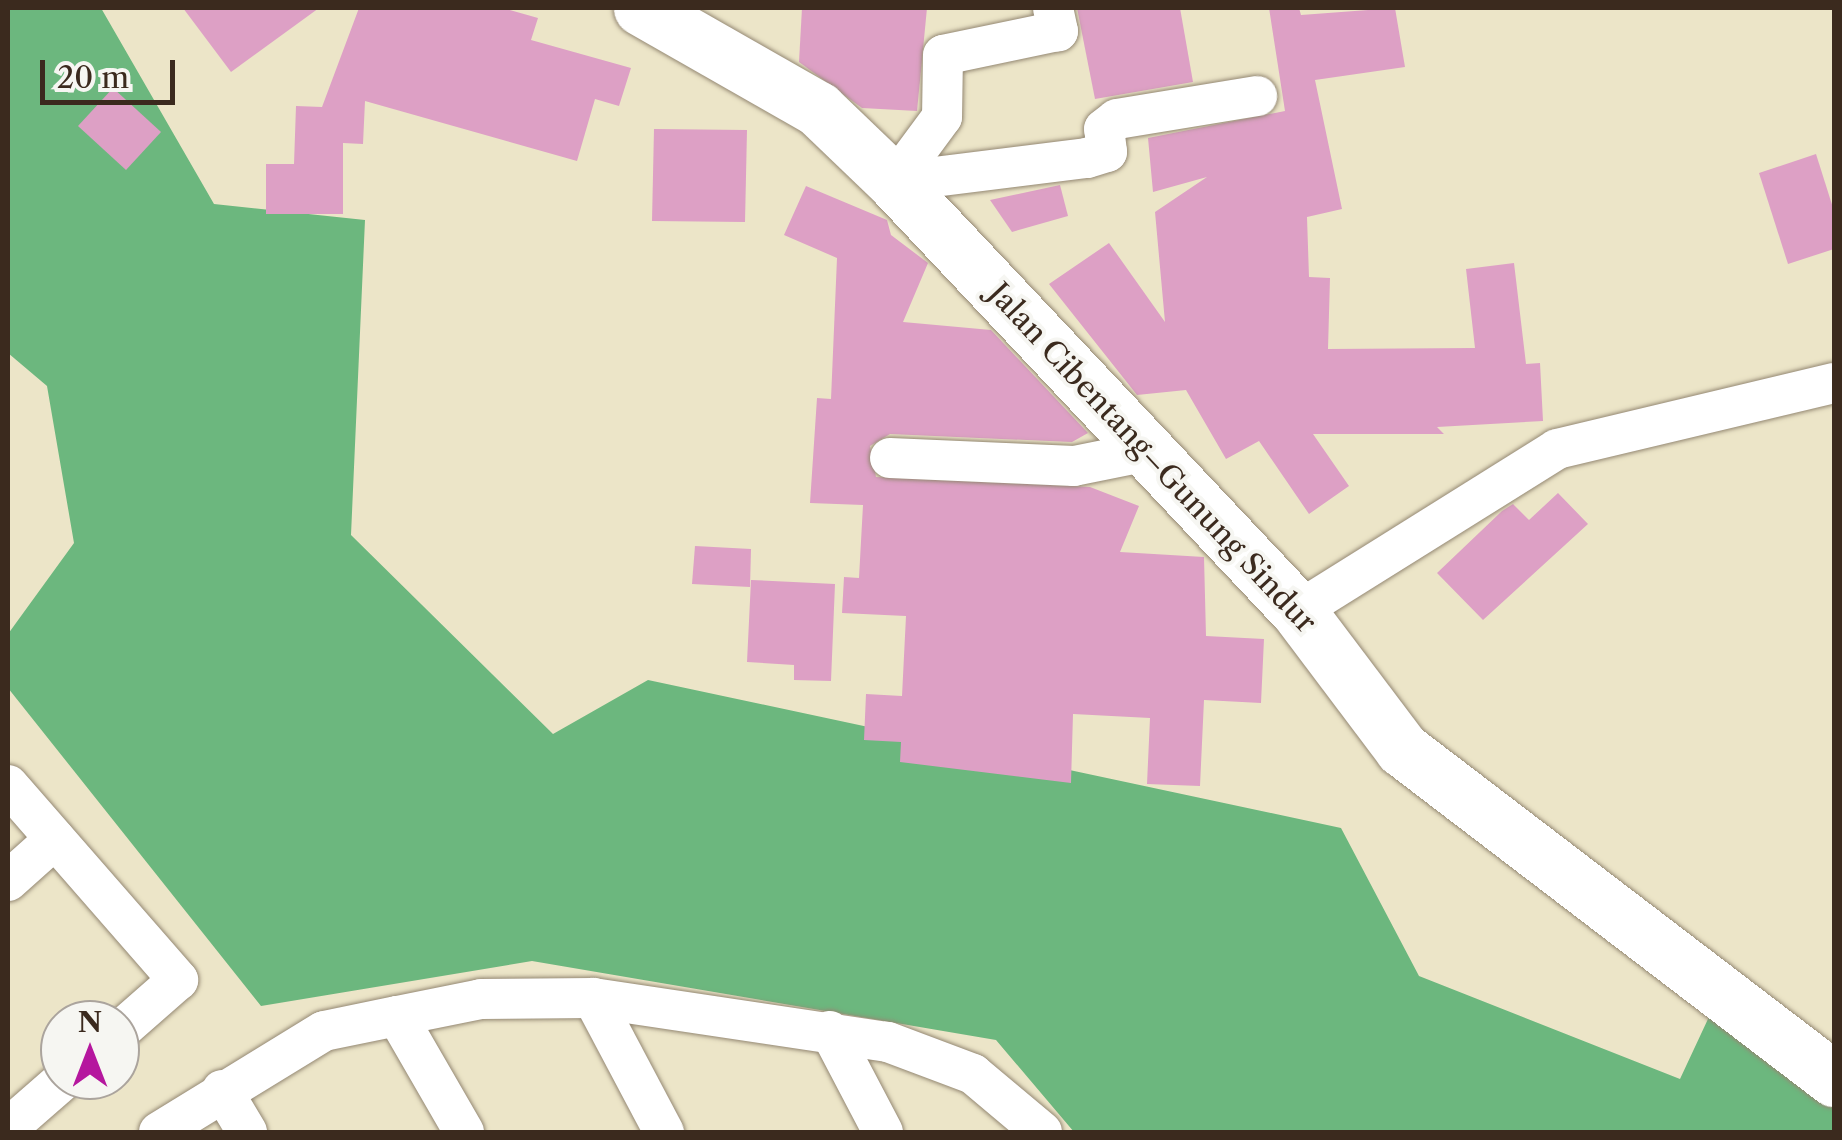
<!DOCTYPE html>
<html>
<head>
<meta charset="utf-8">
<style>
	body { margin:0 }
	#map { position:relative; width:1842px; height:1140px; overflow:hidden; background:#ece5c8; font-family:"Libre Caslon Text",serif }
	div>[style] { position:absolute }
	.forest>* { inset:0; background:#6cb77e }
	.building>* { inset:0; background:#dda0c5 }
	.roads { filter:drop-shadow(0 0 2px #948873) drop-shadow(0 0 2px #948873) }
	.street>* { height:40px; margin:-20px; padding:0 20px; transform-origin:20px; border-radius:20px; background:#fff }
	.secondary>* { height:55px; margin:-27.5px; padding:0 27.5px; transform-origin:27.5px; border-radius:27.5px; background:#fff }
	span { translate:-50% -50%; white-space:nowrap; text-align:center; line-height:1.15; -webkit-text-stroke:8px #f6f6f2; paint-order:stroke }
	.street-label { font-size:30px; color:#3b2a1e }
	.frame { position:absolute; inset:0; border:10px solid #3b2a1e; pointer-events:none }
	.north { position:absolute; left:40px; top:1000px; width:100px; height:100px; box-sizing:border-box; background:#f6f6f2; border:2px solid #aba49d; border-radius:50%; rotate:0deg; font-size:28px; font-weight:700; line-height:40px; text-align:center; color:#3b2a1e }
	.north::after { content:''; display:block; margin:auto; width:35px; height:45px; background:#b5179e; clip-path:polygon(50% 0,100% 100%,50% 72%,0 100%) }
	.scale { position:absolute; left:40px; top:60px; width:135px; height:45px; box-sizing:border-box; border:5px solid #3b2a1e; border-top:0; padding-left:12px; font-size:30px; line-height:35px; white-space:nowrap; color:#3b2a1e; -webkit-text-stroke:8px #f6f6f2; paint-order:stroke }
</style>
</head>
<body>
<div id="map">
	<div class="forest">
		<div style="clip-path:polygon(8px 8px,101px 8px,214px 204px,365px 220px,351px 535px,553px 734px,648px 680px,1341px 828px,1419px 976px,1680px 1079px,1715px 1004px,1834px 1099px,1834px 1132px,1074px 1132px,996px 1040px,532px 961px,261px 1006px,8px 688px,8px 634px,74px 543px,47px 386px,8px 353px)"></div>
	</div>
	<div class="building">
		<div style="clip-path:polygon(183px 8px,319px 8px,231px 72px)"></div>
		<div style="clip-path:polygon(359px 8px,503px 8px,538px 18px,531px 40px,631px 68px,619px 106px,595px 99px,577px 161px,365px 101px,363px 144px,343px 143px,343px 214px,266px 214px,266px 164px,294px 164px,296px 106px,322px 107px)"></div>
		<div style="clip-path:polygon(802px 8px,927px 8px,917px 111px,862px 108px,799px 62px)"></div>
		<div style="clip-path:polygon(1077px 8px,1180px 8px,1193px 82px,1095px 99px)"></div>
		<div style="clip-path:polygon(1269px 8px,1299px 8px,1301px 15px,1395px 8px,1405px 67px,1315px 80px,1342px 209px,1307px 217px,1309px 277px,1330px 278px,1328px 349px,1475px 348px,1466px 269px,1514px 263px,1526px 364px,1540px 363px,1543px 421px,1437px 427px,1444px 434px,1313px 434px,1349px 486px,1309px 514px,1259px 441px,1226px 459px,1186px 390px,1137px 395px,1049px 284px,1109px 243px,1165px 322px,1155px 212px,1207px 177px,1153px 192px,1148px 138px,1285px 111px)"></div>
		<div style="clip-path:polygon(113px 88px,161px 132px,126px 170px,78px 126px)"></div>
		<div style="clip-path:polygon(654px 129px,747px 130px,745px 222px,652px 221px)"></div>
		<div style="clip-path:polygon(1816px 154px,1834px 211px,1834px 249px,1788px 264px,1759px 173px)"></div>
		<div style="clip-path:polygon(1060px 185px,1068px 216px,1012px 232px,990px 200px)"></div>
		<div style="clip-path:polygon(806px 186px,887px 220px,891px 235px,928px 263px,903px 322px,991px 330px,1088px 433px,1072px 442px,890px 434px,870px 446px,876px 477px,1090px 487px,1139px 506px,1120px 552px,1204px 557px,1206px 636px,1264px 639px,1261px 703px,1204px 700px,1200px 786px,1147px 784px,1150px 718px,1073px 714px,1071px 783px,900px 762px,901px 742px,864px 740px,866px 694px,902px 696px,906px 616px,842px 613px,844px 577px,859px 578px,863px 505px,810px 503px,817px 398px,831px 399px,837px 258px,784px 235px)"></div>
		<div style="clip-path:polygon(1558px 493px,1588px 524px,1483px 620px,1437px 573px,1502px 511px,1513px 504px,1529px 520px)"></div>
		<div style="clip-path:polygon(695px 546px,751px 549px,750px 587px,692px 584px)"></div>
		<div style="clip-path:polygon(751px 580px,835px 584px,831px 681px,794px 680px,794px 665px,747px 662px)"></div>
	</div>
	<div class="roads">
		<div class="street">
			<div style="left:1053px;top:8px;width:24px;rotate:78deg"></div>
			<div style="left:1058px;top:31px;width:117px;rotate:168.2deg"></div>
			<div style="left:943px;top:55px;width:62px;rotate:90.9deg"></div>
			<div style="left:942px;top:117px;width:81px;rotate:126.4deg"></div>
			<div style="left:894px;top:182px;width:194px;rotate:-7.1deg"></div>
			<div style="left:1087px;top:158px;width:21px;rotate:-17deg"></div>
			<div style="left:1107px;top:152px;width:23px;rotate:-97deg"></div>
			<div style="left:1104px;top:129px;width:16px;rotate:-38deg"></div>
			<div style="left:1117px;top:119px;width:142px;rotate:-9.3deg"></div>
			<div style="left:890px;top:458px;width:184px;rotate:2.5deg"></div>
			<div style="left:1074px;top:466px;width:81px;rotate:-11.4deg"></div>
			<div style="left:1298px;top:611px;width:305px;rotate:-32deg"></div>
			<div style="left:1557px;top:449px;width:285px;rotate:-13.4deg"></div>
			<div style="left:8px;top:785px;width:259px;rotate:48.9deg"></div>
			<div style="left:178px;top:980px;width:77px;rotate:138.7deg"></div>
			<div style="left:8px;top:881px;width:63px;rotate:-41.8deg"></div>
			<div style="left:593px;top:998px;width:152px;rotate:62.1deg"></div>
			<div style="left:397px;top:1016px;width:86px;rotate:-11.4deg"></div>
			<div style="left:481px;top:999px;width:112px;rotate:-0.5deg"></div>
			<div style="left:593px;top:998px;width:298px;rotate:8.5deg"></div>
			<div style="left:888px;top:1042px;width:91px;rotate:20.6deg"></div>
			<div style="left:973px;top:1074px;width:90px;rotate:40deg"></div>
			<div style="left:830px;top:1031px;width:114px;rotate:62.3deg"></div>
			<div style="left:222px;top:1090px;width:49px;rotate:59.2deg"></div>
			<div style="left:8px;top:1128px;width:73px;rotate:-41.1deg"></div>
			<div style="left:159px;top:1132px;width:193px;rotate:-31.5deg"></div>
			<div style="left:324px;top:1031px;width:75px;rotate:-11.6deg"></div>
			<div style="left:397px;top:1016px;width:134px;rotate:60deg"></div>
		</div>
		<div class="secondary">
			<div style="left:641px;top:8px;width:204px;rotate:29.7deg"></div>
			<div style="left:818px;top:109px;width:105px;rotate:43.8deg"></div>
			<div style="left:894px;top:182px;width:589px;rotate:46.72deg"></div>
			<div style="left:1298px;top:611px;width:173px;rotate:53deg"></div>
			<div style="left:1402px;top:749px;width:544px;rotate:37.38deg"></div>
		</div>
	</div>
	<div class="street-label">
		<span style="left:1152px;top:458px;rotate:47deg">Jalan Cibentang–Gunung Sindur</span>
	</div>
	<div class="frame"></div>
	<div class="north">N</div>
	<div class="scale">20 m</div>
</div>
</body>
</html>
